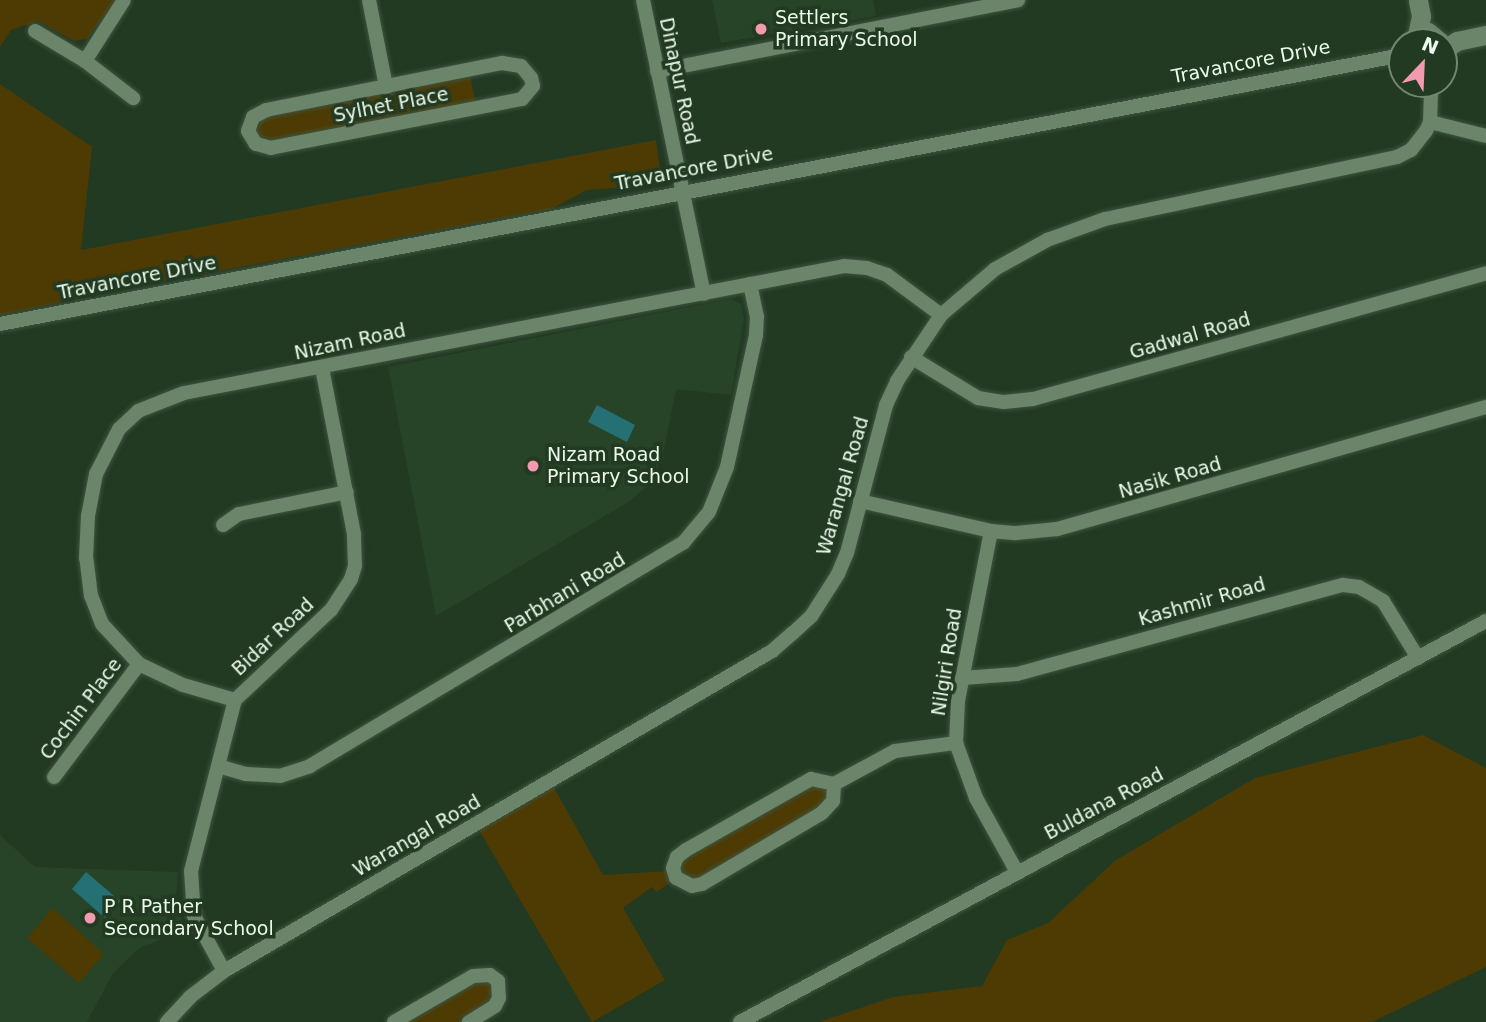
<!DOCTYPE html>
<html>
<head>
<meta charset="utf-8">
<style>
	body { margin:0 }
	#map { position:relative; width:1486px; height:1022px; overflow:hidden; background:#223922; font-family:"DejaVu Sans",sans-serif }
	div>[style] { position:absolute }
	.built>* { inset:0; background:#274428 }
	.green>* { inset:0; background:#4d3b03 }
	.water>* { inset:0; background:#247075 }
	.roads { filter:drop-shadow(0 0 2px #3f5441) drop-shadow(0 0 2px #3f5441) }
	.street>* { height:14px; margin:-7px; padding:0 7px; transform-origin:7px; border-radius:7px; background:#6a856a }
	.secondary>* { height:19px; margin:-9.5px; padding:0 9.5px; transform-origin:9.5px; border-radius:9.5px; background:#6a856a }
	.dots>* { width:19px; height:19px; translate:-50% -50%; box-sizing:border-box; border:4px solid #223922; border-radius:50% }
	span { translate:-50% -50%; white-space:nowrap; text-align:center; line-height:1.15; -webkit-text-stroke:7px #223922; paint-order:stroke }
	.poi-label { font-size:19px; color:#ebfaeb }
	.left { translate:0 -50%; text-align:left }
	.street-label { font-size:19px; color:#ebfaeb }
	.north { position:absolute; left:1388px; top:28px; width:70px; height:70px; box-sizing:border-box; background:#223922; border:2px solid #728672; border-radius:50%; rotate:23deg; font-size:19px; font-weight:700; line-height:28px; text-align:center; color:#ebfaeb }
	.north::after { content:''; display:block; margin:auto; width:24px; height:32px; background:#f29ab0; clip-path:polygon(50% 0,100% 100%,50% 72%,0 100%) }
</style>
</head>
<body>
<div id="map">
	<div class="built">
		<div style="clip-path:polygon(712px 0,873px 0,876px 16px,721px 43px)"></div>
		<div style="clip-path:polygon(731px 299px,741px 304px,744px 319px,731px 395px,676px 389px,663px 454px,652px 482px,630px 501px,436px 616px,388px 367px)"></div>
		<div style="clip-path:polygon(0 835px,35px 867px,178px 872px,176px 899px,185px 929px,138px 949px,113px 973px,87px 1022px,0 1022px)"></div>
	</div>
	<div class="green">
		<div style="clip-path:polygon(0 0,116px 0,87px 39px,74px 41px,38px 21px,11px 30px,0 47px)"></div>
		<div style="clip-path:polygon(470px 75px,476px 104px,264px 143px,255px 131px,263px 117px)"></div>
		<div style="clip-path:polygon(0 84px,92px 147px,81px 250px,656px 140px,661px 178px,655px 185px,587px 190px,551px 209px,148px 284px,0 315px)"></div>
		<div style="clip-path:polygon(1423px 735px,1486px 768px,1486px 967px,1372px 1022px,819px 1022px,893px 997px,982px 986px,1007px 940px,1048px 923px,1116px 860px,1255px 778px)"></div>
		<div style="clip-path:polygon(816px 784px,828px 790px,829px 800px,701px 881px,679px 877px,682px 858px)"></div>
		<div style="clip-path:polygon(553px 786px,603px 875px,669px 871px,673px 881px,656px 892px,652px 887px,623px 908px,665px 980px,592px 1022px,479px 830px)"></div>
		<div style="clip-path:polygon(53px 908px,104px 954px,79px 983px,27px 938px)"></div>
		<div style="clip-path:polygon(481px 977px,494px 983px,492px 1005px,461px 1022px,401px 1022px)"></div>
	</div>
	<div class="water">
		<div style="clip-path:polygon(597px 405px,635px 425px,627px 442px,588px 422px)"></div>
		<div style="clip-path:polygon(86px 872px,120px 901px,105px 918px,72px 889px)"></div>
	</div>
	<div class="roads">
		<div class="street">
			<div style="left:369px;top:0;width:89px;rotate:78.9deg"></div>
			<div style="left:643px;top:0;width:300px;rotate:78.3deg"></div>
			<div style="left:35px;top:31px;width:58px;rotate:31deg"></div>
			<div style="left:85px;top:61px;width:61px;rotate:37.6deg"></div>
			<div style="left:85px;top:61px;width:72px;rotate:-57.4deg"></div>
			<div style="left:502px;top:63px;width:19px;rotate:9deg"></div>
			<div style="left:521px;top:66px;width:16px;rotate:50deg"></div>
			<div style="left:531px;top:78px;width:8px;rotate:76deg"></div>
			<div style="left:533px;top:86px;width:17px;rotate:130deg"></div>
			<div style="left:522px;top:99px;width:256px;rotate:169deg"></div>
			<div style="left:271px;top:148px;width:16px;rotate:-165deg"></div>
			<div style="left:256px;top:144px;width:15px;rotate:-122deg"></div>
			<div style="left:248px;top:131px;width:15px;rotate:-70deg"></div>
			<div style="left:253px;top:117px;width:15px;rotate:-28deg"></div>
			<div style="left:266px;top:110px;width:241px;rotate:-11.3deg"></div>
			<div style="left:657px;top:71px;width:368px;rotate:-11.1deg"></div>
			<div style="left:1430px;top:122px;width:58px;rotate:14deg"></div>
			<div style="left:0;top:324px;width:1428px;rotate:-10.86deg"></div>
			<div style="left:911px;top:357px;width:79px;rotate:31.5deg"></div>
			<div style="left:978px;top:398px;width:26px;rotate:9deg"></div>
			<div style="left:1004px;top:402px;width:29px;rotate:-6deg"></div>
			<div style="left:1033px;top:399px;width:470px;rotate:-15.5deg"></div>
			<div style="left:860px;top:501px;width:134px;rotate:12.9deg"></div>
			<div style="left:991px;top:531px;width:25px;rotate:5deg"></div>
			<div style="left:1016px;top:533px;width:41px;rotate:-5.6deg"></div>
			<div style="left:1057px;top:529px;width:446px;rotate:-15.9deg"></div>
			<div style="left:223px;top:525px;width:19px;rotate:-35deg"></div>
			<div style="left:239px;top:514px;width:110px;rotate:-11.5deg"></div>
			<div style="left:991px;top:531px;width:173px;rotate:101deg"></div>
			<div style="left:958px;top:701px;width:42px;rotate:92.7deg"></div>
			<div style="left:956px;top:743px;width:59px;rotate:70deg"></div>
			<div style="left:976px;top:798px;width:85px;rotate:61deg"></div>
			<div style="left:962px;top:678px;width:55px;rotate:-4.2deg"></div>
			<div style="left:1017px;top:674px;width:338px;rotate:-15.3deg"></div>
			<div style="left:1343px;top:585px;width:16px;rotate:7deg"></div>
			<div style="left:1359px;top:587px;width:28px;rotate:30deg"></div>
			<div style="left:1383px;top:601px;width:67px;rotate:58.4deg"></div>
			<div style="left:235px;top:700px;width:54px;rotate:-163.9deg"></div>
			<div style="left:183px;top:685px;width:49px;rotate:-154.5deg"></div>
			<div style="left:139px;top:664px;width:54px;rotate:-132.8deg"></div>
			<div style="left:102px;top:624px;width:30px;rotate:-111deg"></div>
			<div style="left:91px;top:596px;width:38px;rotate:-97deg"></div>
			<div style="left:86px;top:558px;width:42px;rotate:-87.3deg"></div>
			<div style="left:88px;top:516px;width:43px;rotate:-79.2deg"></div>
			<div style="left:96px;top:474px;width:51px;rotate:-62.9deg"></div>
			<div style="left:119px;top:429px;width:26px;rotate:-43deg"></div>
			<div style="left:138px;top:411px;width:49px;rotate:-21.4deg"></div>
			<div style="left:184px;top:393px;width:672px;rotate:-10.89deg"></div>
			<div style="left:844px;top:266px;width:23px;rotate:5deg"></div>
			<div style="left:867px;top:268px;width:21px;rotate:19deg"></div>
			<div style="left:887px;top:275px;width:67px;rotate:36.5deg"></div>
			<div style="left:218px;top:766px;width:29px;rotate:16deg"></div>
			<div style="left:246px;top:774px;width:34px;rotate:3deg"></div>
			<div style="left:280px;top:776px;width:32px;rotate:-18deg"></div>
			<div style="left:310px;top:766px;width:435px;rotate:-30.9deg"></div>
			<div style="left:683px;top:543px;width:40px;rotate:-50deg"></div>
			<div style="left:709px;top:512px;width:48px;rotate:-68.2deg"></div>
			<div style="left:727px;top:467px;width:135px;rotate:-77.6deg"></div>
			<div style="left:756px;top:335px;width:18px;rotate:-87deg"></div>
			<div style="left:757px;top:317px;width:34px;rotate:-102deg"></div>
			<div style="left:54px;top:777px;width:141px;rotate:-53deg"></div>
			<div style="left:811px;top:779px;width:24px;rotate:12deg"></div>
			<div style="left:834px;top:784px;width:17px;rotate:93deg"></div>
			<div style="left:833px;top:801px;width:16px;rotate:133deg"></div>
			<div style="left:822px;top:813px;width:139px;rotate:149.4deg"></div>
			<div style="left:702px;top:884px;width:10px;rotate:169deg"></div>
			<div style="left:692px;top:886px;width:18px;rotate:-153deg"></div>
			<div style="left:676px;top:878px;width:10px;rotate:-107deg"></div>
			<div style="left:673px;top:868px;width:12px;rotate:-70deg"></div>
			<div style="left:677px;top:857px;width:11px;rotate:-38deg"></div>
			<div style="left:686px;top:850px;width:144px;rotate:-29.6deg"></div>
			<div style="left:834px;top:784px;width:69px;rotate:-28.4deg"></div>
			<div style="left:895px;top:751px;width:62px;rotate:-7.5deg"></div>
			<div style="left:224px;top:971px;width:63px;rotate:-118.6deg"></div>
			<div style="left:194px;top:916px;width:45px;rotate:-93.8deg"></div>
			<div style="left:191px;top:871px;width:177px;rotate:-75.6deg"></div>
			<div style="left:235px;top:700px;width:132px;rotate:-43.2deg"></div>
			<div style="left:331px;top:610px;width:37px;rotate:-57deg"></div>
			<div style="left:351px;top:579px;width:14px;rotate:-73deg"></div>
			<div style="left:355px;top:566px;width:32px;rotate:-92deg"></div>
			<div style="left:354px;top:534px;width:169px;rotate:-100.9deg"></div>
			<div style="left:167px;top:1022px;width:34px;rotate:-47deg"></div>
			<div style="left:190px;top:997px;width:43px;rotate:-37.4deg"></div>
			<div style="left:224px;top:971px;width:635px;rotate:-30.28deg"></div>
			<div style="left:772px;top:651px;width:28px;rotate:-41deg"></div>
			<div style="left:793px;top:633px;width:26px;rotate:-43deg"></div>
			<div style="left:812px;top:615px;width:49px;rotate:-57.6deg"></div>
			<div style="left:838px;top:574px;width:23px;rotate:-67deg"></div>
			<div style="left:847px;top:553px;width:153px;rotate:-75.2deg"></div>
			<div style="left:886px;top:405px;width:26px;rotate:-65deg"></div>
			<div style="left:897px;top:381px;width:79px;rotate:-56.3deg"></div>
			<div style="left:941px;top:315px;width:71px;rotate:-40.4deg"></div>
			<div style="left:995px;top:269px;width:60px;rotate:-29.1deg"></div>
			<div style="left:1047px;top:240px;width:62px;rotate:-19.9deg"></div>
			<div style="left:1105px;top:219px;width:299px;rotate:-12deg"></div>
			<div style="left:1397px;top:157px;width:16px;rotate:-27deg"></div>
			<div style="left:1411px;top:150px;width:24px;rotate:-52deg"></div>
			<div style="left:1426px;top:131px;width:10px;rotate:-66deg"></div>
			<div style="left:1430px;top:122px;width:38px;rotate:-88deg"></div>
			<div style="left:394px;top:1022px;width:91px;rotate:-30.2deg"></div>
			<div style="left:473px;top:976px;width:17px;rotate:-3deg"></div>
			<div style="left:490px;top:975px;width:10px;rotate:37deg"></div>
			<div style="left:498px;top:981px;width:17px;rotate:87deg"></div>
			<div style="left:499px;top:998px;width:9px;rotate:117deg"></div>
			<div style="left:495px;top:1006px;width:31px;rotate:148deg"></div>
			<div style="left:740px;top:1022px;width:847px;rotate:-28.26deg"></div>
		</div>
		<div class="secondary">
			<div style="left:1417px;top:35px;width:19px;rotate:-78deg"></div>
			<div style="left:1421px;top:16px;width:16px;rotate:-101deg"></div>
			<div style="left:1412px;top:42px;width:9px;rotate:-54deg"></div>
			<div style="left:1417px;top:35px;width:11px;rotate:-15deg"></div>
			<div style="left:1428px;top:32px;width:16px;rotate:40deg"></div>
			<div style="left:1444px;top:50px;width:16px;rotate:-35deg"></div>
			<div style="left:1457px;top:41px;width:30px;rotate:-12deg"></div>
		</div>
	</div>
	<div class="dots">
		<div style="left:761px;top:29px;background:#f29ab0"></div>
		<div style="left:533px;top:466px;background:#f29ab0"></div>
		<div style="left:90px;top:918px;background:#f29ab0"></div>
	</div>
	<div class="poi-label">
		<span class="left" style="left:775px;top:29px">Settlers<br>Primary School</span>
		<span class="left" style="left:547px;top:466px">Nizam Road<br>Primary School</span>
		<span class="left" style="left:104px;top:918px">P R Pather<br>Secondary School</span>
	</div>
	<div class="street-label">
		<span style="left:1251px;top:62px;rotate:-11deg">Travancore Drive</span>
		<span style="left:679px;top:81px;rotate:78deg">Dinapur Road</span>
		<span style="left:391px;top:105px;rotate:-11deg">Sylhet Place</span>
		<span style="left:694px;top:169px;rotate:-11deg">Travancore Drive</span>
		<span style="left:137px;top:278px;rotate:-11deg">Travancore Drive</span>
		<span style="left:1190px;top:336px;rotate:-16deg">Gadwal Road</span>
		<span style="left:350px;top:342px;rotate:-12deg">Nizam Road</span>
		<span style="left:1170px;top:478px;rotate:-16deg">Nasik Road</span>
		<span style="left:843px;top:486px;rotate:-74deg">Warangal Road</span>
		<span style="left:565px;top:593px;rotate:-31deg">Parbhani Road</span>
		<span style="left:1202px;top:602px;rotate:-16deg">Kashmir Road</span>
		<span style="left:273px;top:637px;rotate:-43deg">Bidar Road</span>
		<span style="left:947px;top:662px;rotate:-81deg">Nilgiri Road</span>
		<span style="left:81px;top:709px;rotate:-53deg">Cochin Place</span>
		<span style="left:1104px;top:804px;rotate:-28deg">Buldana Road</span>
		<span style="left:417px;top:836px;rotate:-30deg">Warangal Road</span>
	</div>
	<div class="north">N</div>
</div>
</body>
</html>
